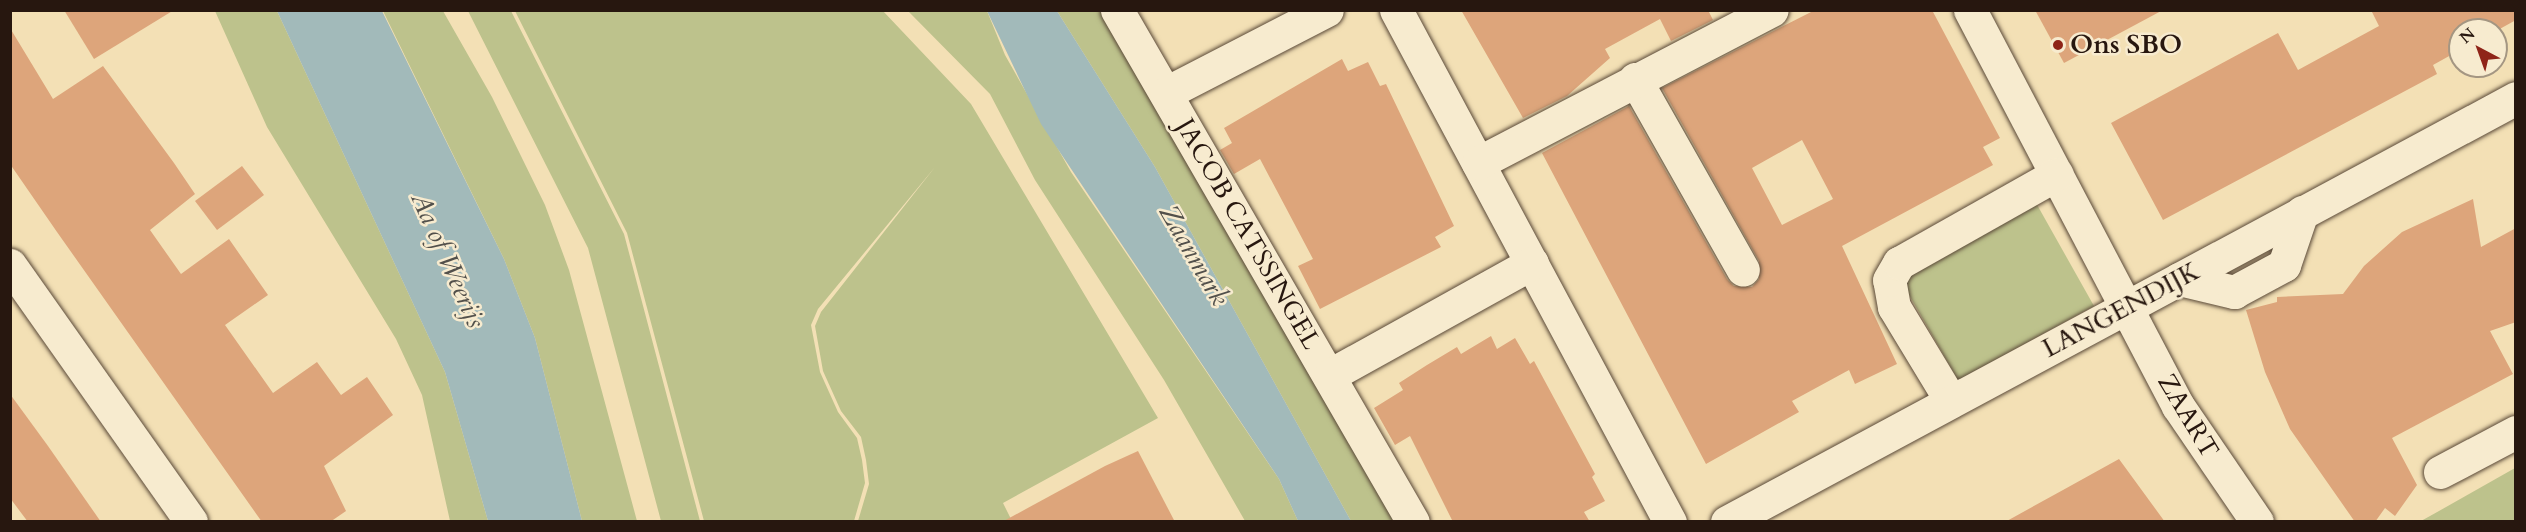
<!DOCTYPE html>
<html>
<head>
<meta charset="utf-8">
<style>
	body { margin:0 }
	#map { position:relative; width:2526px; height:532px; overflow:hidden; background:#f3e0b5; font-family:Cardo,serif }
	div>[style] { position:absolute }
	.green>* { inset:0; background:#bdc28c }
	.water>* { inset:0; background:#a2baba }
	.building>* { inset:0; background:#dda57b }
	.roads { filter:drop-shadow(0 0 2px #5a4938) drop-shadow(0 0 2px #5a4938) }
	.minor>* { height:33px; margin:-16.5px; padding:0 16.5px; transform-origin:16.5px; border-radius:16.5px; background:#f7ebcf }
	.dots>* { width:16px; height:16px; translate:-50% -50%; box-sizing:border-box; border:3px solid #f7ebcf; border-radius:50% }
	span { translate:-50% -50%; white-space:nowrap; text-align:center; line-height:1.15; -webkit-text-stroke:5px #f7ebcf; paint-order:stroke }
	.poi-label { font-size:26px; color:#27170f; font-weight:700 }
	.left { translate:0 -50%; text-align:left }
	.street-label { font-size:26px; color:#27170f }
	.water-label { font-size:27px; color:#52504b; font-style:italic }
	.frame { position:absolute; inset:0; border:12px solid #27170f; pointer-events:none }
	.north { position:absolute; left:2448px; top:18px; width:60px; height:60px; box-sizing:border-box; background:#f7ebcf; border:2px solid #a49682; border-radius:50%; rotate:319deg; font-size:16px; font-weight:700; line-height:24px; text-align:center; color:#27170f }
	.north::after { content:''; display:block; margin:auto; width:21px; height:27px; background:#8f2418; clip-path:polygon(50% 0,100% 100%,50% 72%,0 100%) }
</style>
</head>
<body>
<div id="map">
	<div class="green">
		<div style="clip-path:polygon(215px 11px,277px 11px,445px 372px,488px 521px,450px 521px,422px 395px,396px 339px,267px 127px)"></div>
		<div style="clip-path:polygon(383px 11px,443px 11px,492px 97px,545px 205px,569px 270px,637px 521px,582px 521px,535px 338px,504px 259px)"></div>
		<div style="clip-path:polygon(468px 11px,511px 11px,624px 234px,700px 521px,661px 521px,588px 248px)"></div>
		<div style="clip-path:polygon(515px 11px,883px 11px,971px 104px,1158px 418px,1003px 503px,1012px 521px,858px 521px,869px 484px,866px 460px,861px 437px,841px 411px,823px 371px,815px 326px,821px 312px,935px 167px,818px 309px,811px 325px,820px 372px,838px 412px,857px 438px,862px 460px,865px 483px,854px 521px,704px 521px,627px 233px)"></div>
		<div style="clip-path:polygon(908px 11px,987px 11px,1005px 55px,1071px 172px,1279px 479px,1298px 521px,1245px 521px,1164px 380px,1035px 180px,990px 94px)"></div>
		<div style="clip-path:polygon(1057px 11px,1101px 11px,1400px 521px,1351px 521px,1155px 167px)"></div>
		<div style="clip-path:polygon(2031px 194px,2094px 306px,1958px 380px,1893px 267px)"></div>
		<div style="clip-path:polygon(2515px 468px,2515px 521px,2421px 521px,2439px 511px)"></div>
	</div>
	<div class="water">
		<div style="clip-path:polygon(277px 11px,382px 11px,504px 259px,535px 338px,582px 521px,488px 521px,445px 372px)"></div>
		<div style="clip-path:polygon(987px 11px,1057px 11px,1155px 167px,1351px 521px,1298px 521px,1279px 479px,1041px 124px)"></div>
	</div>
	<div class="building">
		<div style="clip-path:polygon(64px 10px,174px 10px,94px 59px)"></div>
		<div style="clip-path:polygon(1461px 10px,1708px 10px,1713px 20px,1671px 41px,1660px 19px,1605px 49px,1610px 58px,1567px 96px,1523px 118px)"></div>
		<div style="clip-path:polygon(evenodd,1815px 10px,1932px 10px,2000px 138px,1983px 147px,1993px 165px,1842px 246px,1897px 364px,1855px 384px,1849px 370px,1792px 401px,1799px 412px,1706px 464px,1542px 153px,1629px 106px,1727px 279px,1734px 286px,1752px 287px,1759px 279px,1759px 261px,1662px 88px,1815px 10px,1802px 140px,1833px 199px,1782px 225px,1752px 168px,1802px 140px)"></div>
		<div style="clip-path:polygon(2035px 10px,2163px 10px,2064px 63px)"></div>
		<div style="clip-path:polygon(2371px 10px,2516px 10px,2516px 20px,2496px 31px,2460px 30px,2460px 50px,2433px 65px,2437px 74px,2163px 220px,2111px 123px,2278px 33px,2298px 70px,2379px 26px)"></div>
		<div style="clip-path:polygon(10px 28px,53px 99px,103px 66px,174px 163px,195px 194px,150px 230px,181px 274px,229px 239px,268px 295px,225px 325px,273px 393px,317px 362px,341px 395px,367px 377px,393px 415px,324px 466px,346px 511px,330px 522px,262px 522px,57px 232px,10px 164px)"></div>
		<div style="clip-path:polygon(1342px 59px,1348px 71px,1368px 62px,1380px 86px,1386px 84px,1454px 226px,1435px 237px,1441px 247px,1320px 309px,1298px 266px,1313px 259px,1260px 159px,1234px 174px,1220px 150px,1232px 143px,1224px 128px)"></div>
		<div style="clip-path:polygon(242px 166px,264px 195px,217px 230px,195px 201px)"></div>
		<div style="clip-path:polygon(2473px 199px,2481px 247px,2516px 228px,2516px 322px,2490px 331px,2513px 374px,2392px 438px,2417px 485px,2395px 516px,2385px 508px,2375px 522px,2355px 522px,2290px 429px,2265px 372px,2246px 310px,2277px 302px,2277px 297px,2343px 294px,2364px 266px,2402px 232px)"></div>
		<div style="clip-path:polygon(1491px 336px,1497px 349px,1515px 338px,1530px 364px,1534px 361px,1595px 474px,1592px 477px,1605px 501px,1584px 512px,1590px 522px,1453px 522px,1410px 436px,1395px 445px,1374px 408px,1403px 390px,1399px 383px,1427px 365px,1457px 347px,1461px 354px)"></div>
		<div style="clip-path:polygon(10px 394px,48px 446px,101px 522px,28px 522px,10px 498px)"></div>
		<div style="clip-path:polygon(1138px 451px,1175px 522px,1002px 522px,1105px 466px)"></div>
		<div style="clip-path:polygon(2119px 459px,2165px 522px,2005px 522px,2063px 490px)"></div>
	</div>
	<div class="roads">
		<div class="minor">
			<div style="left:1117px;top:10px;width:591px;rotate:59.97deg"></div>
			<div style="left:1396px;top:10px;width:581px;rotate:61.85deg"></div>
			<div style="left:1970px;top:10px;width:447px;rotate:62.3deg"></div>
			<div style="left:2178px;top:406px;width:140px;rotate:55.7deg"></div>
			<div style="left:1635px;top:79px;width:219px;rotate:60.5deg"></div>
			<div style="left:1166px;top:93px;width:181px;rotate:-27.3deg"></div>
			<div style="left:1478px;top:163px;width:331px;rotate:-27.5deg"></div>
			<div style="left:10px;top:265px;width:314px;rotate:54.8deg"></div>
			<div style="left:2179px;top:279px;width:57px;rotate:13.3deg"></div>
			<div style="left:2234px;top:292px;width:57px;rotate:-28.4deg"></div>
			<div style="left:2284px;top:265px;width:56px;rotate:-71.2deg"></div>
			<div style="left:1330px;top:375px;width:231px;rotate:-29deg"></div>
			<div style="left:1951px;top:401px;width:110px;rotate:-121.2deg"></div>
			<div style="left:1894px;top:307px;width:27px;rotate:-100deg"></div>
			<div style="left:1889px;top:280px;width:20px;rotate:-60deg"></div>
			<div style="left:1899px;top:263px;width:181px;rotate:-29.4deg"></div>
			<div style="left:2440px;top:472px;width:86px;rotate:-27.8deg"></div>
			<div style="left:1727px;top:522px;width:896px;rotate:-28.25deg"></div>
		</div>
	</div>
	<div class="dots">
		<div style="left:2058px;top:45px;background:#8f2418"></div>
	</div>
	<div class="poi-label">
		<span class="left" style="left:2070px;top:45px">Ons SBO</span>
	</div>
	<div class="street-label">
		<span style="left:1248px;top:234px;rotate:60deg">JACOB CATSSINGEL</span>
		<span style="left:2121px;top:310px;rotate:-28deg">LANGENDIJK</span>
		<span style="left:2188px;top:416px;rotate:59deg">ZAART</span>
	</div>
	<div class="water-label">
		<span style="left:1194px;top:255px;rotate:60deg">Zaanmark</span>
		<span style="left:448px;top:260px;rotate:66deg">Aa of Weerijs</span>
	</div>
	<div class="frame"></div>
	<div class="north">N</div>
</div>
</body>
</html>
